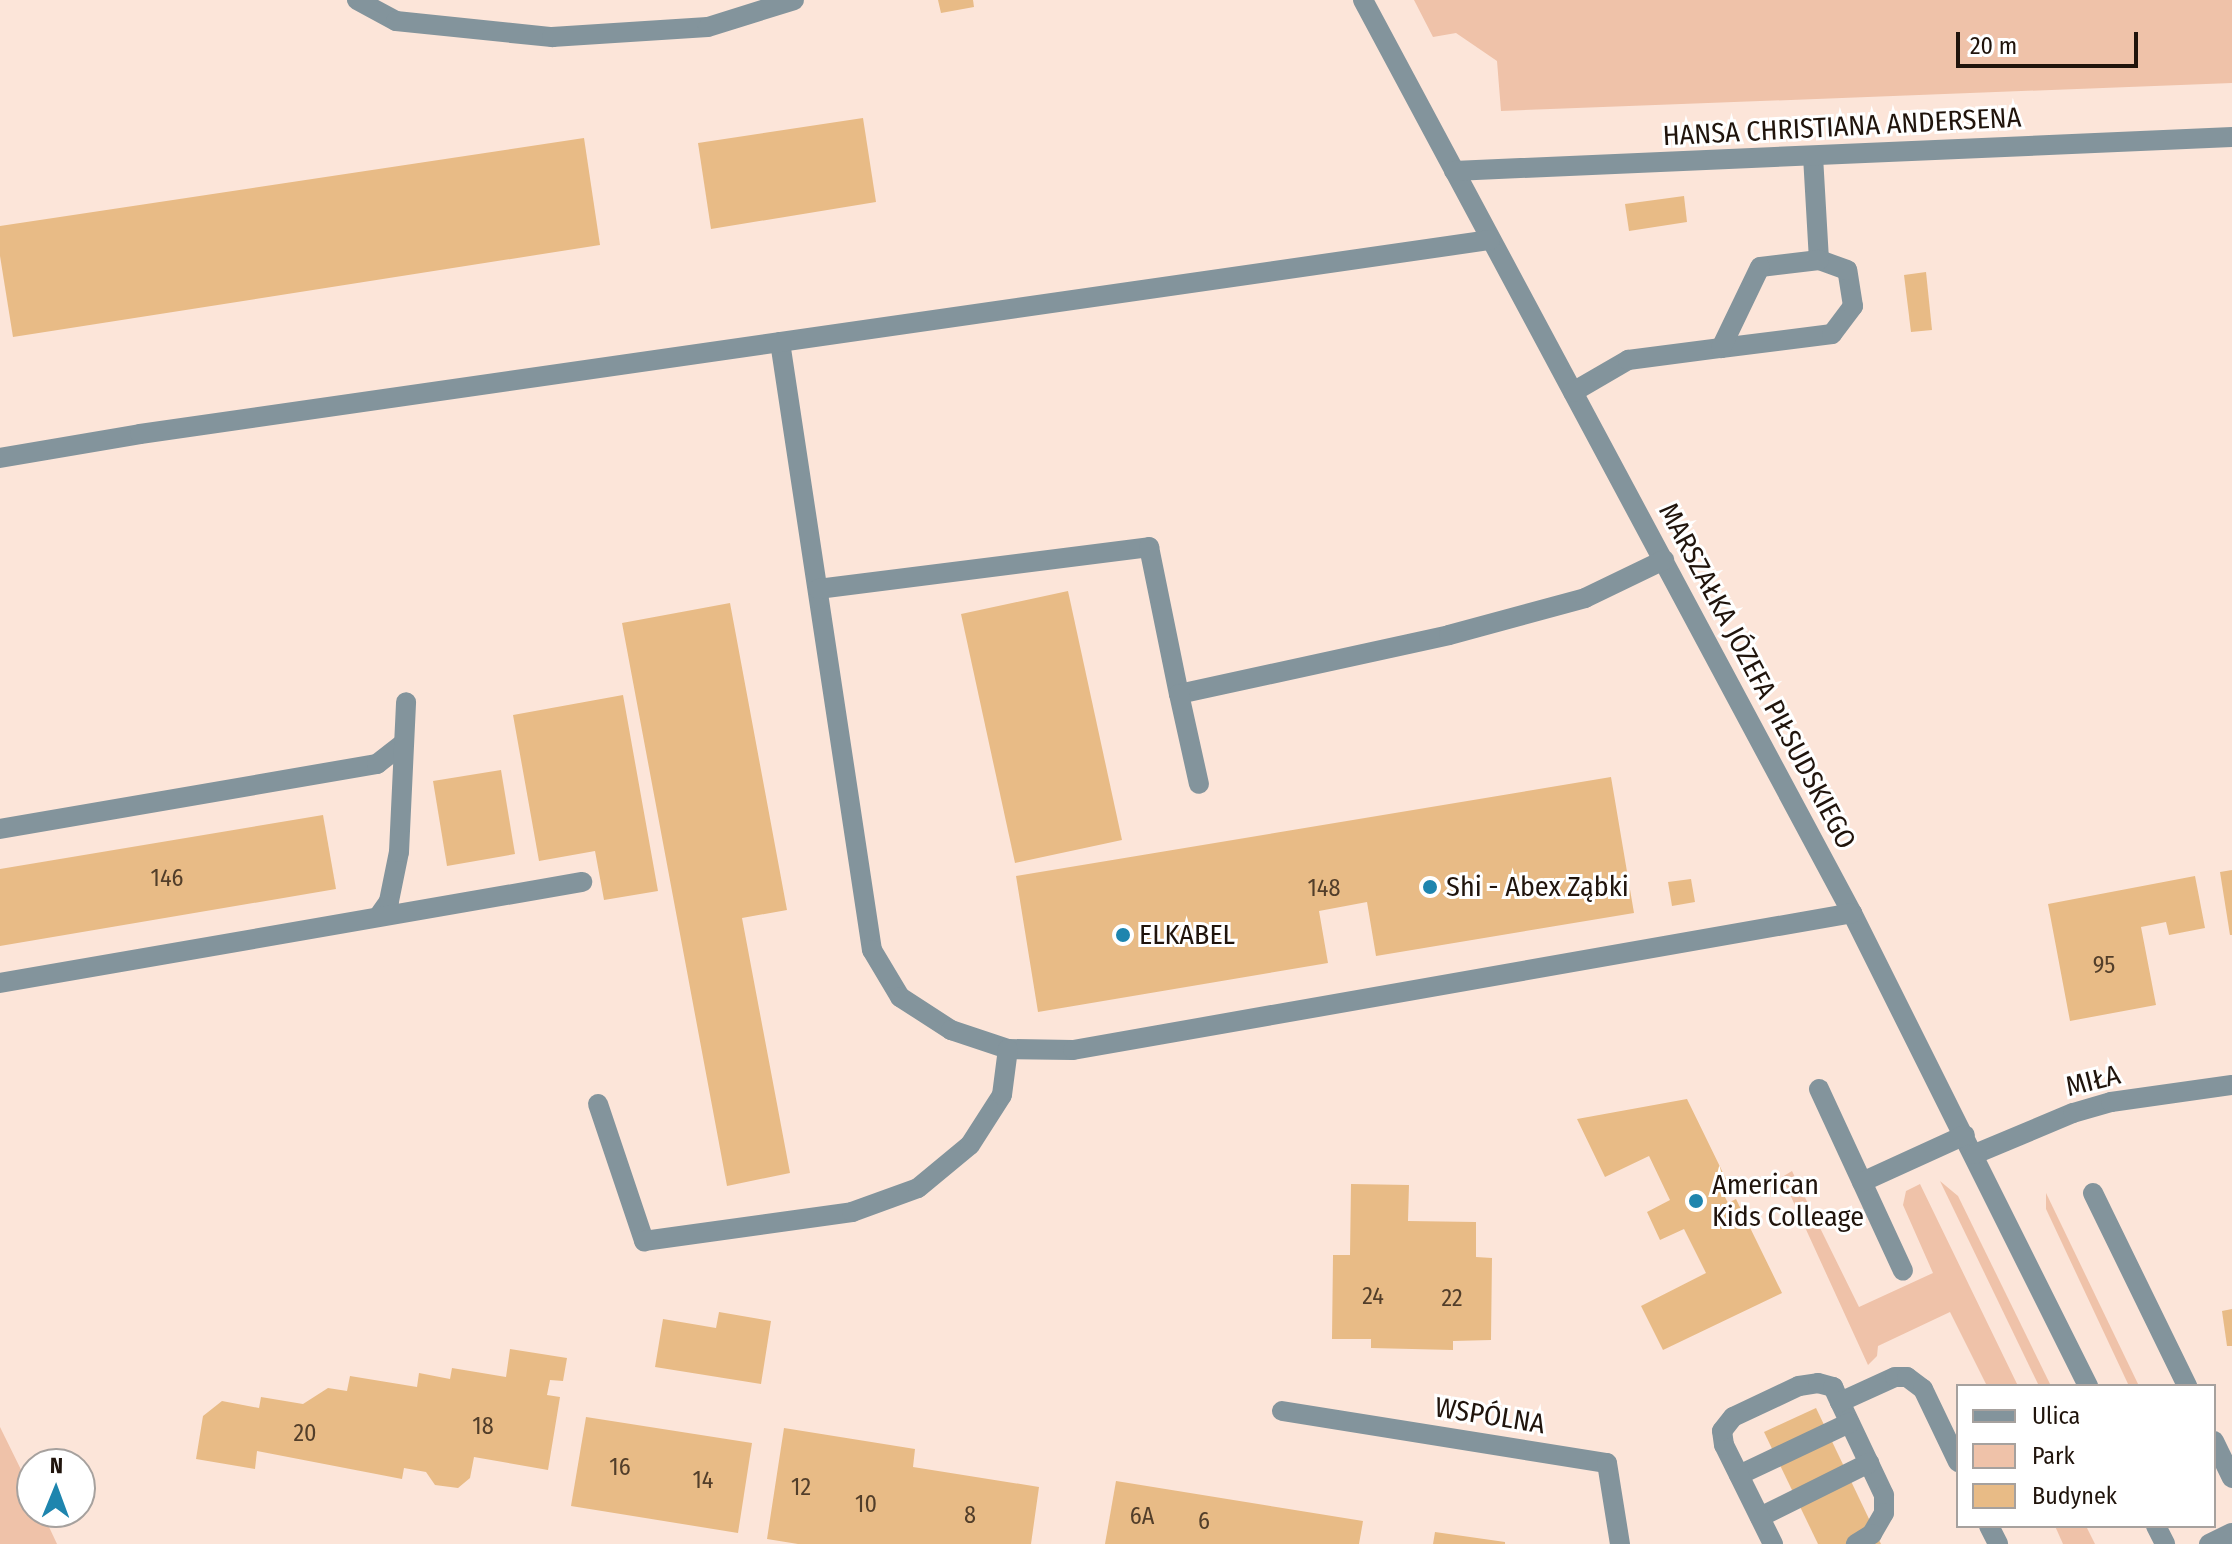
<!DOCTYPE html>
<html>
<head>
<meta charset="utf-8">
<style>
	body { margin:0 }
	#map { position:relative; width:2232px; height:1544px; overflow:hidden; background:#fce5d9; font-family:"Fira Sans Condensed",sans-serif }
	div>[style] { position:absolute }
	.green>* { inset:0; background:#efc2a9 }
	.building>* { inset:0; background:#e8bb86 }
	.minor>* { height:20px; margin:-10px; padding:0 10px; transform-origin:10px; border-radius:10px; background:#83949c }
	.dots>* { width:22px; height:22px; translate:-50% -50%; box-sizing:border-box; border:4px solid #fff; border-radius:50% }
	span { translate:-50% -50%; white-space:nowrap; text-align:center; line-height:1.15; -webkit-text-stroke:6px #fff; paint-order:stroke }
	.number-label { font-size:24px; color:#523e2a }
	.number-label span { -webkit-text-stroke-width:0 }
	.street-label { font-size:28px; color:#20140c }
	.poi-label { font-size:28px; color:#20140c }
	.left { translate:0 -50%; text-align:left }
	.legend { position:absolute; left:1956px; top:1384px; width:260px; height:144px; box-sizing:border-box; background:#fff; border:2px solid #a6a19e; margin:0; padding:10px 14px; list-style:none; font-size:24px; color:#20140c }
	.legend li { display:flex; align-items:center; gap:16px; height:40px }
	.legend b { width:40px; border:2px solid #a6a19e }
	.north { position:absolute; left:16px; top:1448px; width:80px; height:80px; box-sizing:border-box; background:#fff; border:2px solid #a6a19e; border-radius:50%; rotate:1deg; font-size:22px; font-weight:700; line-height:32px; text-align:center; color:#20140c }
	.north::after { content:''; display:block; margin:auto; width:28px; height:36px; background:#1e85ae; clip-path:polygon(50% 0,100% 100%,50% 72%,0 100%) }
	.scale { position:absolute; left:1956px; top:32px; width:182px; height:36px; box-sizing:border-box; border:4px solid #20140c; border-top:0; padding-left:10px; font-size:24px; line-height:28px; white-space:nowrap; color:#20140c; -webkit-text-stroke:6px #fff; paint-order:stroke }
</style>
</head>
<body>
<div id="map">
	<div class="green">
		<div style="clip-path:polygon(1414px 0,2232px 0,2232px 83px,1501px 111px,1497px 61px,1456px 33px,1433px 37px)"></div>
		<div style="clip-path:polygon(1792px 1171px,1859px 1307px,1933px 1273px,1903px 1205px,1906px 1191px,1920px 1184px,2018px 1386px,1987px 1386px,1950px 1312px,1878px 1346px,1877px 1356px,1868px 1365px,1782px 1177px)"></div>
		<div style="clip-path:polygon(1940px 1181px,1958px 1196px,2051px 1386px,2039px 1386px)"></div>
		<div style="clip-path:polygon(2046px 1193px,2139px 1386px,2129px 1386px,2046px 1209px)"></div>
		<div style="clip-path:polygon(0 1427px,32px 1492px,32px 1512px,42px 1512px,57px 1544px,0 1544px)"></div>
		<div style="clip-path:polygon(2055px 1526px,2086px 1526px,2095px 1544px,2063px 1544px)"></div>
	</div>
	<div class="building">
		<div style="clip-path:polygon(938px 0,973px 0,974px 7px,941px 13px)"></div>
		<div style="clip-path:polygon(863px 118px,876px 202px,711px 229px,698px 143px)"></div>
		<div style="clip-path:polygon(584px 138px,600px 245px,13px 337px,0 256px,0 226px)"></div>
		<div style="clip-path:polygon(1684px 196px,1687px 222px,1629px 231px,1625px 204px)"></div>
		<div style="clip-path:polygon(1926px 272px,1932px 330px,1911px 332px,1904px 275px)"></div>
		<div style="clip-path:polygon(1068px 591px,1122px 840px,1015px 863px,961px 614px)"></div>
		<div style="clip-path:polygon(730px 603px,787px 910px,742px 918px,790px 1173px,727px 1186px,622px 623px)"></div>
		<div style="clip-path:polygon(623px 695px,658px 891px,604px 900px,595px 851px,539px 861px,513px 715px)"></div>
		<div style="clip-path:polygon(501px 770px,515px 854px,447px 866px,433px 781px)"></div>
		<div style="clip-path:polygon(1611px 777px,1634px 913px,1376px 956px,1367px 902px,1319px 911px,1328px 963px,1038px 1012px,1016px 876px)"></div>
		<div style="clip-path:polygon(323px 815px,336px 889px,0 946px,0 869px)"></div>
		<div style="clip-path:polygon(2232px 870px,2232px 935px,2230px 935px,2220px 872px)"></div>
		<div style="clip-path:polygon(2195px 876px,2205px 928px,2169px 935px,2166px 922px,2141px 927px,2156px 1005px,2070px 1021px,2048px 904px)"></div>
		<div style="clip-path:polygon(1691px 879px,1695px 902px,1672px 906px,1668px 882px)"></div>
		<div style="clip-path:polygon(1687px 1099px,1726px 1179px,1718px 1183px,1728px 1203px,1736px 1199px,1782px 1293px,1663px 1350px,1641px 1306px,1706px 1273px,1684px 1229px,1660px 1240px,1647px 1212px,1670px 1200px,1649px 1156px,1605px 1177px,1577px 1119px)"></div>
		<div style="clip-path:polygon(1351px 1184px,1409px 1185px,1408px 1221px,1476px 1222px,1476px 1257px,1492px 1258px,1491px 1340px,1453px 1341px,1453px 1350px,1371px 1348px,1371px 1339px,1332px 1339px,1333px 1255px,1350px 1255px)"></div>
		<div style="clip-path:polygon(2232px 1309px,2232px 1346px,2227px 1346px,2222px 1311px)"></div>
		<div style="clip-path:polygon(719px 1312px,771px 1321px,761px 1384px,655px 1367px,663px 1319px,716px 1328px)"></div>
		<div style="clip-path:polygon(510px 1349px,567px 1358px,563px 1381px,550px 1380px,547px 1395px,560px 1397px,548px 1470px,474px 1457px,470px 1478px,458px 1488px,435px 1485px,426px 1472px,404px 1468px,402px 1479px,257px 1451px,255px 1469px,196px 1459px,203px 1416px,222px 1401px,259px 1408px,261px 1397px,303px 1404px,328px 1388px,347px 1391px,350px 1376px,417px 1387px,419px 1373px,450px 1379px,452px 1368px,506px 1377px)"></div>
		<div style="clip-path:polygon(1816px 1408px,1881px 1544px,1818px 1544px,1764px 1432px)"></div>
		<div style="clip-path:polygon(586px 1417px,752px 1443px,738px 1533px,571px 1506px)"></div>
		<div style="clip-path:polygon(784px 1428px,915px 1449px,913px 1467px,1039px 1487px,1031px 1544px,798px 1544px,767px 1539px)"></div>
		<div style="clip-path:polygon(1116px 1481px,1363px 1521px,1359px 1544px,1105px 1544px)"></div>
		<div style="clip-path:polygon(1435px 1532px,1505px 1542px,1505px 1544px,1433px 1544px)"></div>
	</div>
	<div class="minor">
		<div style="left:357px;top:0;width:44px;rotate:28.3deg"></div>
		<div style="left:396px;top:21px;width:157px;rotate:5.9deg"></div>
		<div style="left:552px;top:37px;width:156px;rotate:-3.7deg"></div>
		<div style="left:708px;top:27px;width:90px;rotate:-17.4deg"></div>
		<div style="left:1363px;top:0;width:1036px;rotate:61.83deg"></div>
		<div style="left:1852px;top:913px;width:529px;rotate:63.48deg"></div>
		<div style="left:1813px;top:156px;width:104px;rotate:86.7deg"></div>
		<div style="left:1454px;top:171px;width:779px;rotate:-2.5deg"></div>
		<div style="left:780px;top:342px;width:615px;rotate:81.4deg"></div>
		<div style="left:872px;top:950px;width:55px;rotate:59.2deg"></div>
		<div style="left:900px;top:997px;width:61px;rotate:32.9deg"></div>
		<div style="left:951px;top:1030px;width:60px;rotate:18.4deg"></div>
		<div style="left:1008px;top:1049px;width:65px;rotate:0.9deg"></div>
		<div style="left:1073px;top:1050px;width:791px;rotate:-9.97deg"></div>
		<div style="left:1573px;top:392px;width:64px;rotate:-30.2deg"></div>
		<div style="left:1628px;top:360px;width:94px;rotate:-7.4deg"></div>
		<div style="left:1721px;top:348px;width:112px;rotate:-7.2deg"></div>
		<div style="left:1832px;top:334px;width:35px;rotate:-53deg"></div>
		<div style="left:1853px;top:306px;width:36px;rotate:-99deg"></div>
		<div style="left:1847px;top:270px;width:30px;rotate:-160deg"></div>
		<div style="left:1819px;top:260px;width:59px;rotate:173.2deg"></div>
		<div style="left:1760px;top:267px;width:90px;rotate:115.7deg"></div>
		<div style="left:0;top:458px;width:142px;rotate:-9.7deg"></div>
		<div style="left:140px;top:434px;width:1364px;rotate:-8.18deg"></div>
		<div style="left:818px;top:589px;width:334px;rotate:-7.2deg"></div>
		<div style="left:1149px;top:547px;width:150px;rotate:78.5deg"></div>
		<div style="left:1179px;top:694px;width:276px;rotate:-12.3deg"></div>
		<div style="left:1449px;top:635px;width:141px;rotate:-15.2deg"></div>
		<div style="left:1585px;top:598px;width:88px;rotate:-25.7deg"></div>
		<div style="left:1179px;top:694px;width:92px;rotate:77.5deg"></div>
		<div style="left:0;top:829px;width:383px;rotate:-9.8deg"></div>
		<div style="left:377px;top:764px;width:33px;rotate:-38deg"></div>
		<div style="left:378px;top:917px;width:19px;rotate:-55deg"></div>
		<div style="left:389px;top:901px;width:50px;rotate:-78.5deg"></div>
		<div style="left:399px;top:852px;width:150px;rotate:-87.3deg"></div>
		<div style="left:0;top:983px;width:591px;rotate:-9.85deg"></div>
		<div style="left:1819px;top:1089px;width:200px;rotate:65.2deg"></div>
		<div style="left:598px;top:1104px;width:145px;rotate:71.4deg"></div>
		<div style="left:644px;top:1241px;width:210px;rotate:-7.9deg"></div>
		<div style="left:852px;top:1212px;width:70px;rotate:-20deg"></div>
		<div style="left:918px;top:1188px;width:67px;rotate:-39.6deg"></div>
		<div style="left:970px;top:1145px;width:59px;rotate:-57.4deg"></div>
		<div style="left:1002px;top:1095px;width:46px;rotate:-82.6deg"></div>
		<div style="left:1975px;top:1154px;width:106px;rotate:-22.7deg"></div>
		<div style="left:2073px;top:1113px;width:40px;rotate:-16deg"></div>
		<div style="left:2111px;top:1102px;width:122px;rotate:-8deg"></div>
		<div style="left:1862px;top:1182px;width:113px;rotate:-24.5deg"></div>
		<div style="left:2093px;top:1193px;width:215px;rotate:64deg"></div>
		<div style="left:1840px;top:1402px;width:103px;rotate:64.7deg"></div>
		<div style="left:1884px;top:1495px;width:18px;rotate:90deg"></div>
		<div style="left:1884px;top:1513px;width:24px;rotate:120deg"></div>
		<div style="left:1872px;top:1534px;width:19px;rotate:148deg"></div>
		<div style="left:1282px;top:1411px;width:329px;rotate:9.1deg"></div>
		<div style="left:1607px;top:1463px;width:82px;rotate:80.9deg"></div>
		<div style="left:2214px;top:1441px;width:41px;rotate:64.1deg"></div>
		<div style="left:1739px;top:1475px;width:122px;rotate:-25.3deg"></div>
		<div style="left:1760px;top:1517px;width:122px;rotate:-26.4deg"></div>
		<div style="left:1989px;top:1526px;width:20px;rotate:63deg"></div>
		<div style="left:2156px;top:1526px;width:20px;rotate:63deg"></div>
		<div style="left:1773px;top:1544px;width:110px;rotate:-116.3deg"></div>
		<div style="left:1724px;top:1445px;width:14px;rotate:-98deg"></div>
		<div style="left:1722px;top:1431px;width:18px;rotate:-52deg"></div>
		<div style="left:1733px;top:1417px;width:73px;rotate:-25.2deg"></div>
		<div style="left:1799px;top:1386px;width:19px;rotate:-9deg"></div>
		<div style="left:1818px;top:1383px;width:16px;rotate:15deg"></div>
		<div style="left:1833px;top:1387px;width:17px;rotate:65deg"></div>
		<div style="left:1840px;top:1402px;width:60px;rotate:-24.4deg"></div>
		<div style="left:1895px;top:1377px;width:12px"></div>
		<div style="left:1907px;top:1377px;width:20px;rotate:37deg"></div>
		<div style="left:1923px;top:1389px;width:81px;rotate:64.4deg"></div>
		<div style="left:2209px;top:1544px;width:25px;rotate:-26deg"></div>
	</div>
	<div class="dots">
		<div style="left:1430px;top:887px;background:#1e85ae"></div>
		<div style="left:1123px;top:935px;background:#1e85ae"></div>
		<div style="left:1696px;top:1201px;background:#1e85ae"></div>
	</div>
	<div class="number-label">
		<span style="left:167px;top:879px">146</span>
		<span style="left:1324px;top:889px">148</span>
		<span style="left:2104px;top:966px">95</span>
		<span style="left:1373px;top:1297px">24</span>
		<span style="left:1452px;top:1299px">22</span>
		<span style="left:483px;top:1427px">18</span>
		<span style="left:305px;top:1434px">20</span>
		<span style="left:620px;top:1468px">16</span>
		<span style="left:703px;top:1481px">14</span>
		<span style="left:801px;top:1488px">12</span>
		<span style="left:866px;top:1505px">10</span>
		<span style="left:970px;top:1516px">8</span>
		<span style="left:1142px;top:1517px">6A</span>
		<span style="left:1204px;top:1522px">6</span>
	</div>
	<div class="street-label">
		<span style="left:1842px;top:127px;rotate:-3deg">HANSA CHRISTIANA ANDERSENA</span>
		<span style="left:1757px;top:676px;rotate:62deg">MARSZAŁKA JÓZEFA PIŁSUDSKIEGO</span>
		<span style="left:2093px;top:1081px;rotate:-14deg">MIŁA</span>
		<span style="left:1490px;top:1416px;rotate:9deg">WSPÓLNA</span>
	</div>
	<div class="poi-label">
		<span class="left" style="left:1446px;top:887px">Shi - Abex Ząbki</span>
		<span class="left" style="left:1139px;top:935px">ELKABEL</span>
		<span class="left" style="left:1712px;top:1201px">American<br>Kids Colleage</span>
	</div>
	<ul class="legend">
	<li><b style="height:10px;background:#83949c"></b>Ulica</li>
	<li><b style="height:22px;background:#efc2a9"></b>Park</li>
	<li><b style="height:22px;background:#e8bb86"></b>Budynek</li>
	</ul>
	<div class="north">N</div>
	<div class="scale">20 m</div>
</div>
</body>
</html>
